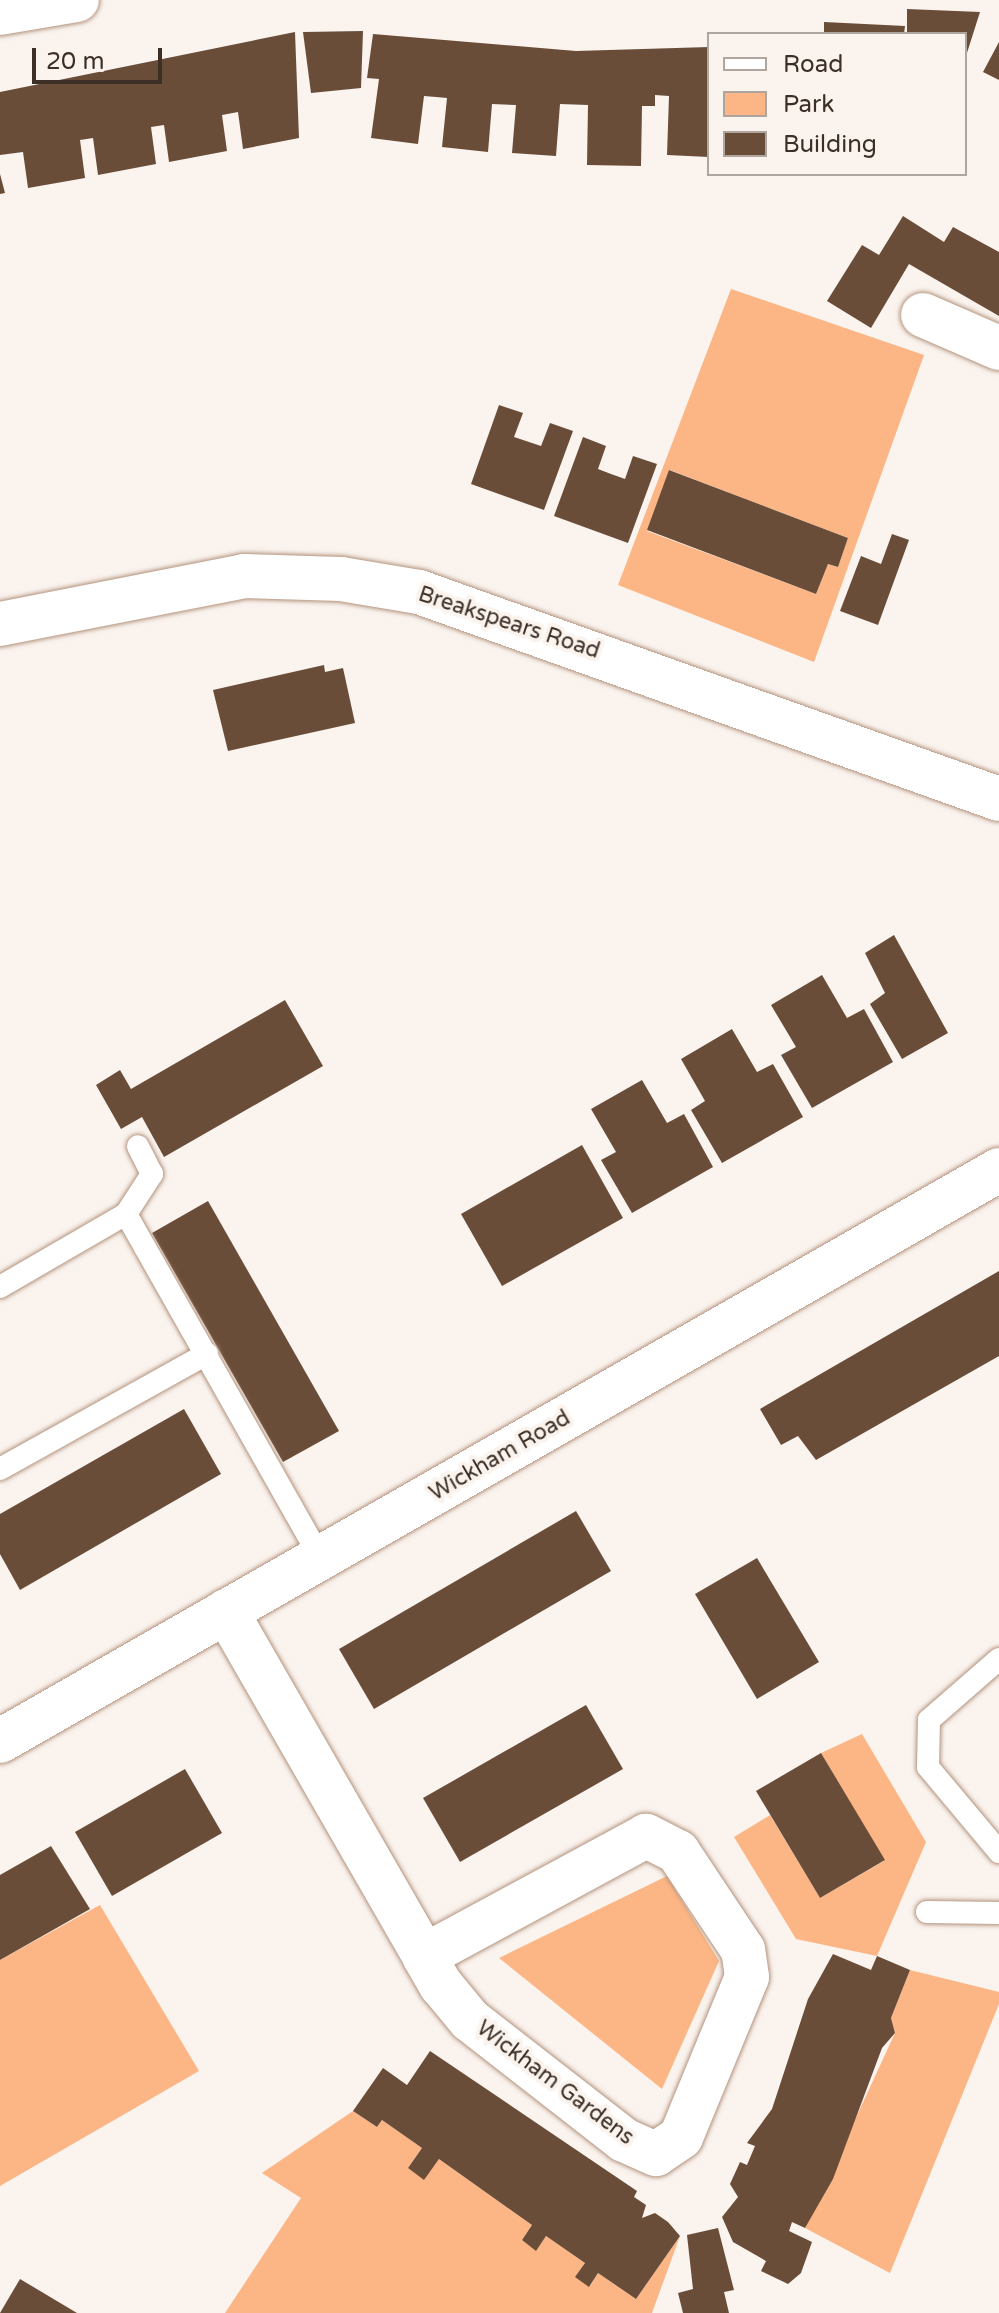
<!DOCTYPE html>
<html>
<head>
<meta charset="utf-8">
<style>
	body { margin:0 }
	#map { position:relative; width:999px; height:2313px; overflow:hidden; background:#faf3ee; font-family:"Varela Round",sans-serif }
	div>[style] { position:absolute }
	.green>* { inset:0; background:#fcb685 }
	.building>* { inset:0; background:#6a4d39 }
	.roads { filter:drop-shadow(0 0 2px #b3937d) drop-shadow(0 0 2px #b3937d) }
	.service>* { height:22px; margin:-11px; padding:0 11px; transform-origin:11px; border-radius:11px; background:#fff }
	.minor>* { height:44px; margin:-22px; padding:0 22px; transform-origin:22px; border-radius:22px; background:#fff }
	.tertiary>* { height:44px; margin:-22px; padding:0 22px; transform-origin:22px; border-radius:22px; background:#fff }
	span { translate:-50% -50%; white-space:nowrap; text-align:center; line-height:1.15; -webkit-text-stroke:8px #faf3ee; paint-order:stroke }
	.street-label { font-size:22px; color:#3c2f26 }
	.legend { position:absolute; left:707px; top:32px; width:260px; height:144px; box-sizing:border-box; background:#faf3ee; border:2px solid #aea59e; margin:0; padding:10px 14px; list-style:none; font-size:24px; color:#3c2f26 }
	.legend li { display:flex; align-items:center; gap:16px; height:40px }
	.legend b { width:40px; border:2px solid #aea59e }
	.scale { position:absolute; left:32px; top:48px; width:130px; height:36px; box-sizing:border-box; border:4px solid #3c2f26; border-top:0; padding-left:10px; font-size:24px; line-height:28px; white-space:nowrap; color:#3c2f26; -webkit-text-stroke:6px #faf3ee; paint-order:stroke }
</style>
</head>
<body>
<div id="map">
	<div class="green">
		<div style="clip-path:polygon(evenodd,731px 289px,924px 355px,814px 662px,618px 585px,731px 289px,670px 470px,848px 538px,838px 567px,828px 564px,816px 594px,647px 531px,670px 470px)"></div>
		<div style="clip-path:polygon(862px 1734px,926px 1842px,877px 1956px,796px 1939px,734px 1837px,770px 1815px,820px 1898px,884px 1861px,821px 1753px)"></div>
		<div style="clip-path:polygon(667px 1876px,719px 1961px,662px 2089px,499px 1958px)"></div>
		<div style="clip-path:polygon(100px 1905px,199px 2071px,0 2186px,0 1960px)"></div>
		<div style="clip-path:polygon(910px 1970px,999px 1992px,999px 2004px,890px 2273px,805px 2228px,895px 2033px,891px 2018px)"></div>
		<div style="clip-path:polygon(353px 2111px,377px 2127px,382px 2120px,422px 2148px,408px 2168px,424px 2179px,439px 2159px,532px 2225px,522px 2240px,536px 2250px,546px 2236px,585px 2263px,576px 2277px,590px 2286px,598px 2273px,636px 2299px,680px 2236px,652px 2313px,225px 2313px,301px 2198px,262px 2173px)"></div>
	</div>
	<div class="building">
		<div style="clip-path:polygon(907px 9px,980px 12px,966px 56px,965px 34px,907px 34px)"></div>
		<div style="clip-path:polygon(824px 22px,905px 26px,904px 34px,824px 34px)"></div>
		<div style="clip-path:polygon(363px 31px,361px 88px,311px 93px,303px 32px)"></div>
		<div style="clip-path:polygon(295px 32px,299px 138px,243px 149px,238px 112px,222px 115px,227px 151px,169px 162px,164px 125px,151px 127px,156px 164px,98px 175px,93px 138px,80px 140px,85px 178px,28px 188px,23px 152px,0 155px,0 92px)"></div>
		<div style="clip-path:polygon(373px 34px,576px 51px,709px 47px,709px 157px,667px 155px,669px 96px,655px 95px,655px 106px,642px 106px,641px 166px,587px 165px,588px 105px,560px 104px,556px 156px,512px 153px,516px 105px,492px 104px,488px 152px,442px 147px,447px 98px,436px 97px,424px 96px,418px 144px,371px 138px,379px 79px,367px 78px)"></div>
		<div style="clip-path:polygon(999px 42px,999px 80px,983px 72px)"></div>
		<div style="clip-path:polygon(0 174px,5px 193px,0 194px)"></div>
		<div style="clip-path:polygon(903px 216px,944px 242px,953px 227px,999px 252px,999px 316px,909px 264px,871px 328px,827px 301px,862px 245px,879px 255px)"></div>
		<div style="clip-path:polygon(499px 405px,523px 413px,514px 437px,541px 446px,550px 423px,573px 431px,544px 510px,471px 484px)"></div>
		<div style="clip-path:polygon(583px 437px,606px 446px,598px 469px,611px 474px,625px 479px,633px 456px,657px 464px,628px 543px,554px 516px)"></div>
		<div style="clip-path:polygon(669px 470px,848px 538px,838px 567px,828px 564px,816px 594px,647px 530px)"></div>
		<div style="clip-path:polygon(892px 534px,909px 540px,878px 625px,840px 611px,861px 556px,881px 564px)"></div>
		<div style="clip-path:polygon(324px 665px,325px 672px,343px 668px,355px 723px,228px 751px,213px 690px)"></div>
		<div style="clip-path:polygon(894px 935px,948px 1033px,902px 1059px,870px 1004px,885px 993px,865px 953px)"></div>
		<div style="clip-path:polygon(822px 975px,847px 1018px,864px 1009px,893px 1062px,812px 1108px,781px 1055px,796px 1047px,771px 1005px)"></div>
		<div style="clip-path:polygon(285px 1000px,323px 1066px,164px 1157px,142px 1117px,121px 1129px,96px 1085px,120px 1070px,131px 1089px)"></div>
		<div style="clip-path:polygon(732px 1029px,757px 1072px,773px 1064px,803px 1117px,722px 1163px,691px 1110px,705px 1101px,681px 1059px)"></div>
		<div style="clip-path:polygon(642px 1080px,667px 1123px,684px 1114px,713px 1167px,632px 1213px,601px 1160px,616px 1152px,591px 1109px)"></div>
		<div style="clip-path:polygon(582px 1145px,623px 1218px,502px 1286px,461px 1214px)"></div>
		<div style="clip-path:polygon(208px 1201px,339px 1431px,283px 1462px,152px 1233px)"></div>
		<div style="clip-path:polygon(999px 1271px,999px 1356px,816px 1460px,798px 1436px,781px 1445px,760px 1409px)"></div>
		<div style="clip-path:polygon(184px 1409px,221px 1474px,20px 1590px,0 1554px,0 1514px)"></div>
		<div style="clip-path:polygon(576px 1511px,611px 1571px,374px 1709px,339px 1649px)"></div>
		<div style="clip-path:polygon(757px 1558px,819px 1662px,757px 1699px,695px 1594px)"></div>
		<div style="clip-path:polygon(586px 1705px,623px 1769px,460px 1862px,423px 1798px)"></div>
		<div style="clip-path:polygon(821px 1753px,885px 1860px,820px 1898px,756px 1791px)"></div>
		<div style="clip-path:polygon(185px 1769px,222px 1833px,112px 1896px,75px 1832px)"></div>
		<div style="clip-path:polygon(51px 1846px,90px 1909px,0 1960px,0 1875px)"></div>
		<div style="clip-path:polygon(833px 1954px,871px 1970px,877px 1956px,910px 1970px,891px 2018px,895px 2033px,882px 2048px,833px 2179px,805px 2228px,792px 2222px,789px 2231px,812px 2242px,801px 2273px,788px 2284px,761px 2271px,766px 2261px,733px 2242px,722px 2217px,738px 2197px,730px 2184px,740px 2162px,747px 2165px,755px 2146px,747px 2143px,772px 2109px,808px 1999px)"></div>
		<div style="clip-path:polygon(430px 2051px,637px 2191px,634px 2197px,646px 2205px,642px 2218px,655px 2213px,668px 2222px,680px 2236px,636px 2299px,598px 2273px,589px 2287px,575px 2277px,585px 2263px,546px 2236px,536px 2251px,522px 2240px,532px 2225px,439px 2159px,424px 2180px,408px 2168px,422px 2148px,382px 2120px,377px 2127px,353px 2111px,383px 2068px,407px 2085px)"></div>
		<div style="clip-path:polygon(718px 2228px,734px 2290px,724px 2292px,729px 2313px,683px 2313px,678px 2293px,693px 2289px,687px 2235px)"></div>
		<div style="clip-path:polygon(20px 2279px,77px 2313px,0 2313px)"></div>
	</div>
	<div class="roads">
		<div class="service">
			<div style="left:126px;top:1214px;width:48px;rotate:-57deg"></div>
			<div style="left:152px;top:1174px;width:31px;rotate:-117deg"></div>
			<div style="left:0;top:1287px;width:146px;rotate:-30.1deg"></div>
			<div style="left:126px;top:1214px;width:394px;rotate:60.5deg"></div>
			<div style="left:0;top:1469px;width:237px;rotate:-29.1deg"></div>
			<div style="left:999px;top:1659px;width:93px;rotate:138.9deg"></div>
			<div style="left:929px;top:1720px;width:47px;rotate:91.2deg"></div>
			<div style="left:928px;top:1767px;width:111px;rotate:50.1deg"></div>
			<div style="left:927px;top:1912px;width:72px;rotate:0.8deg"></div>
		</div>
		<div class="minor">
			<div style="left:0;top:13px;width:78px;rotate:-9.6deg"></div>
			<div style="left:923px;top:315px;width:83px;rotate:23.5deg"></div>
			<div style="left:0;top:624px;width:249px;rotate:-11.1deg"></div>
			<div style="left:244px;top:576px;width:97px;rotate:1.8deg"></div>
			<div style="left:341px;top:579px;width:79px;rotate:9.5deg"></div>
			<div style="left:419px;top:592px;width:616px;rotate:19.64deg"></div>
			<div style="left:226px;top:1611px;width:398px;rotate:60.1deg"></div>
			<div style="left:424px;top:1956px;width:34px;rotate:60deg"></div>
			<div style="left:441px;top:1985px;width:45px;rotate:50.4deg"></div>
			<div style="left:470px;top:2020px;width:195px;rotate:37.9deg"></div>
			<div style="left:624px;top:2140px;width:35px;rotate:24deg"></div>
			<div style="left:656px;top:2154px;width:30px;rotate:-34deg"></div>
			<div style="left:681px;top:2137px;width:173px;rotate:-67.6deg"></div>
			<div style="left:747px;top:1977px;width:27px;rotate:-98deg"></div>
			<div style="left:743px;top:1950px;width:118px;rotate:-123.6deg"></div>
			<div style="left:678px;top:1852px;width:36px;rotate:-153deg"></div>
			<div style="left:646px;top:1836px;width:252px;rotate:151.6deg"></div>
		</div>
		<div class="tertiary">
			<div style="left:0;top:1741px;width:1151px;rotate:-29.75deg"></div>
		</div>
	</div>
	<div class="street-label">
		<span style="left:509px;top:623px;rotate:18deg">Breakspears Road</span>
		<span style="left:500px;top:1456px;rotate:-30deg">Wickham Road</span>
		<span style="left:555px;top:2083px;rotate:37deg">Wickham Gardens</span>
	</div>
	<ul class="legend">
	<li><b style="height:10px;background:#fff"></b>Road</li>
	<li><b style="height:22px;background:#fcb685"></b>Park</li>
	<li><b style="height:22px;background:#6a4d39"></b>Building</li>
	</ul>
	<div class="scale">20 m</div>
</div>
</body>
</html>
